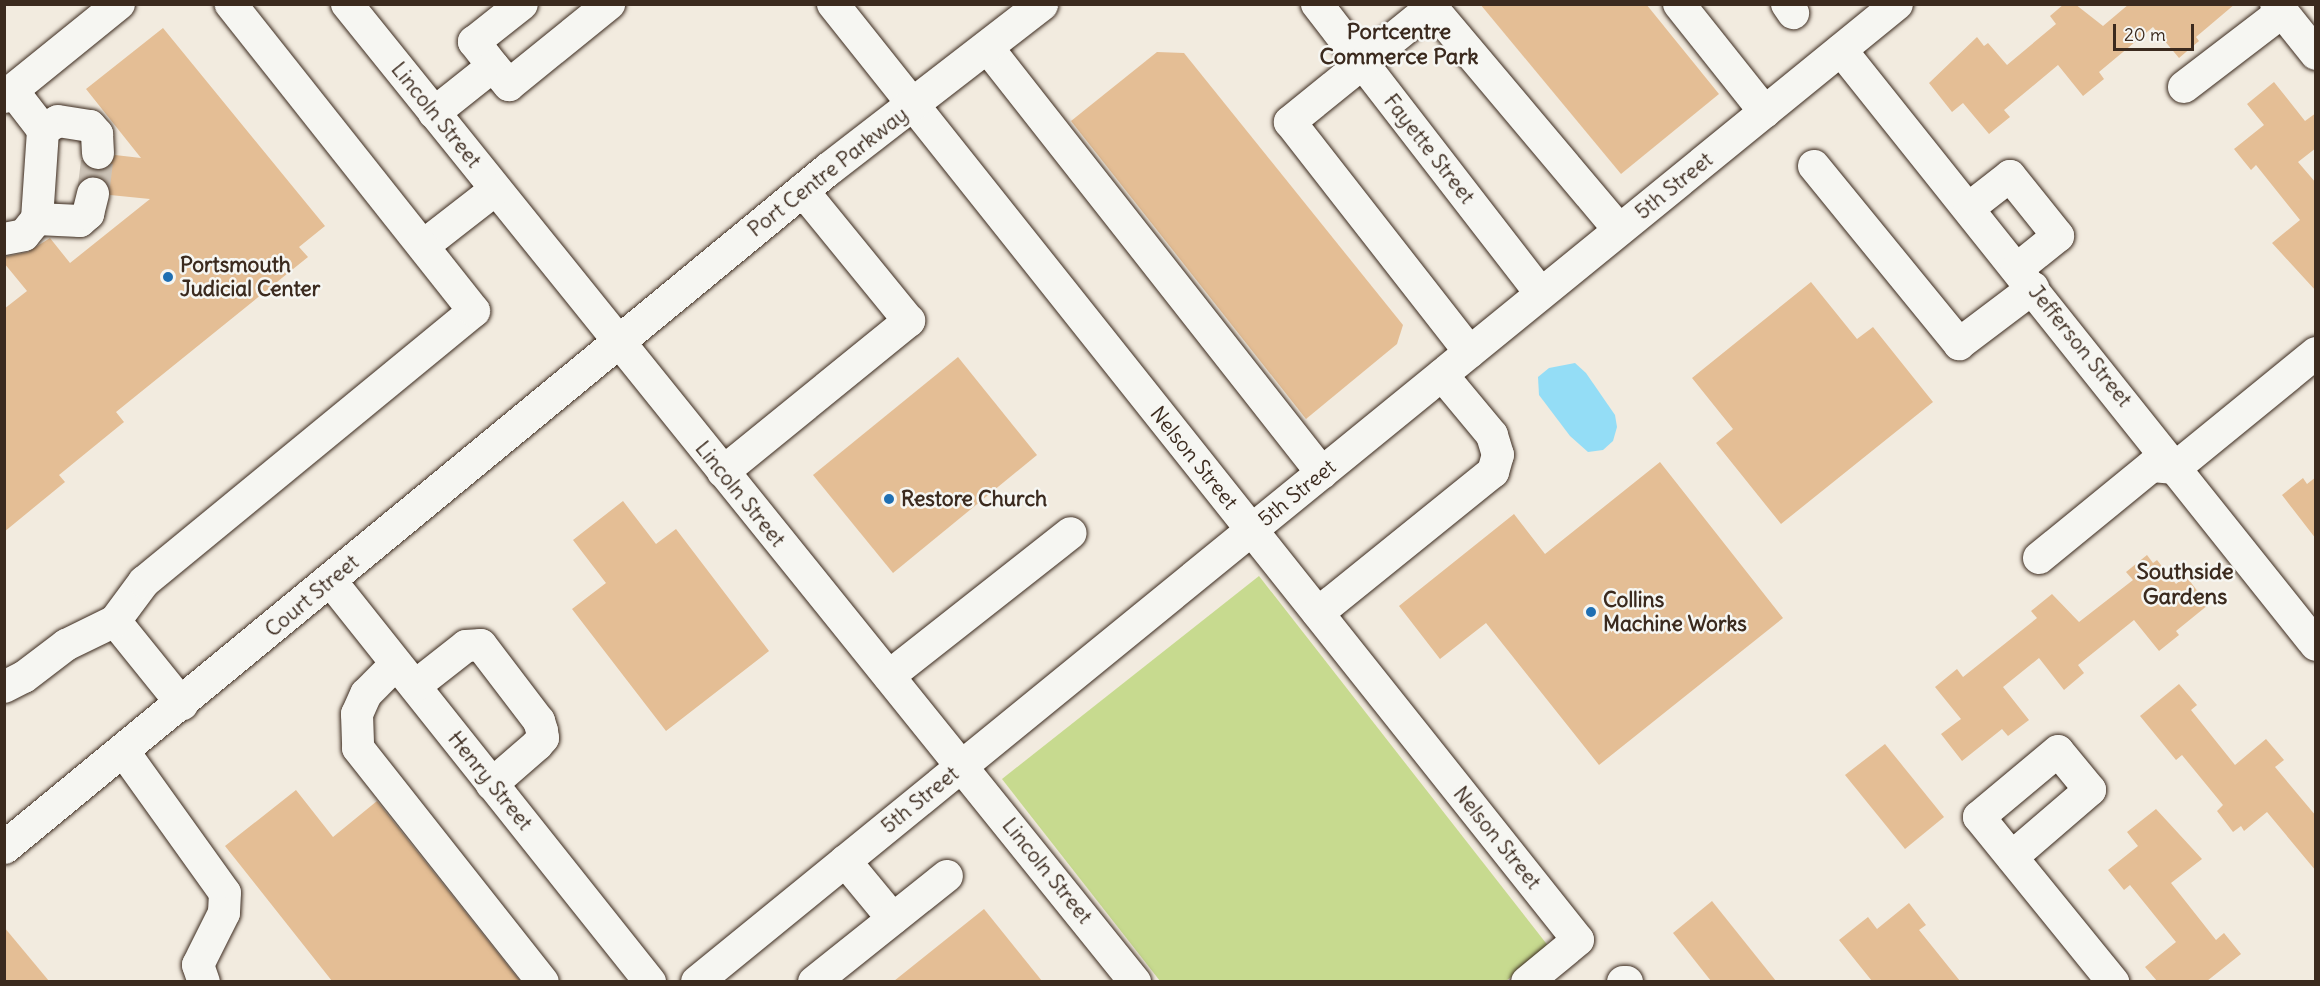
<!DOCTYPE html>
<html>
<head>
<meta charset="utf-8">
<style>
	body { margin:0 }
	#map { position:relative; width:2320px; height:986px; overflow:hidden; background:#f2ebdf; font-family:Delius,sans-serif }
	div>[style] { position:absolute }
	.green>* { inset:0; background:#c7da8f }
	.water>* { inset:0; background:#94ddf6 }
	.building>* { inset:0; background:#e4be95 }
	.minor-tunnel>* { height:32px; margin-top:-16px; transform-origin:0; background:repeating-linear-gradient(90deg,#cdc4b8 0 32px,transparent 0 48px) }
	.roads { filter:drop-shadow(0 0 2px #3b2a1e) drop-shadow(0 0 2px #3b2a1e) }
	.minor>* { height:32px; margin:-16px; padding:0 16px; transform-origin:16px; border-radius:16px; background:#f6f6f2 }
	.major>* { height:33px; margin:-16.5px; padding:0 16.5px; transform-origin:16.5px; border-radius:16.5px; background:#f6f6f2 }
	.dots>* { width:16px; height:16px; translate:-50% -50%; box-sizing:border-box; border:3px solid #f6f6f2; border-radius:50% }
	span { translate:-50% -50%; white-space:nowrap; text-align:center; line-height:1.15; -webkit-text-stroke:5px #f6f6f2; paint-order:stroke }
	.street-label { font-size:21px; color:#3b2a1e }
	.poi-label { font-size:21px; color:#3b2a1e; font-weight:700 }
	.left { translate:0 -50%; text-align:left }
	.neighbourhood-label { font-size:22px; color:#3b2a1e; font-weight:700 }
	.frame { position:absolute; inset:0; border:6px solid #3b2a1e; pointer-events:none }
	.scale { position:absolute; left:2113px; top:24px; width:81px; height:27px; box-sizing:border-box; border:3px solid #3b2a1e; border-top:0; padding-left:8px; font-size:18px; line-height:21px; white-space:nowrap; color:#3b2a1e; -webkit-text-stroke:4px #f6f6f2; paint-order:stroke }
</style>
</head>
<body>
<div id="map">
	<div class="green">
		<div style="clip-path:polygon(1259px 576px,1549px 947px,1506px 981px,1160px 981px,1002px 779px)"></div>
	</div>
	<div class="water">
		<div style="clip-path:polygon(1575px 363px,1586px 373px,1615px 415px,1617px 427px,1613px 441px,1603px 450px,1588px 452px,1570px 436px,1539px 395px,1538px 377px,1549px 368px)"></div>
	</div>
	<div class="building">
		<div style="clip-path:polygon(1480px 4px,1646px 4px,1719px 94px,1621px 174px)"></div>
		<div style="clip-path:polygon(2064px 4px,2075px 4px,2103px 26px,2129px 4px,2235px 4px,2196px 37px,2199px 41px,2179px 58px,2153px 27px,2099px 72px,2104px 79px,2083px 96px,2058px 65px,2004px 110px,2010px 117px,1989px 134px,1963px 103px,1952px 112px,1929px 83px,1977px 37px,1984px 46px,1988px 43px,2007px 65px,2056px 24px,2050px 16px)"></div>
		<div style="clip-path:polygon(163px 28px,325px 226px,299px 247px,308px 257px,116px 412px,124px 422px,59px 475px,65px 482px,4px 532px,4px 309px,27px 291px,4px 263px,4px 257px,28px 252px,50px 238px,70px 263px,150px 199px,110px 195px,106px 182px,98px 177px,81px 181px,83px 162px,100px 171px,108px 168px,115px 155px,141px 158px,86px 89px)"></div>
		<div style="clip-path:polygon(1157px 52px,1184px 53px,1403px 325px,1397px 344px,1306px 419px,1071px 121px)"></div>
		<div style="clip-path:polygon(2274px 82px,2305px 121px,2316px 113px,2316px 148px,2298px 162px,2316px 183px,2316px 291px,2272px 243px,2300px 220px,2256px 165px,2251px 170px,2234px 149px,2264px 125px,2247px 104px)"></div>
		<div style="clip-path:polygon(1811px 282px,1857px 339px,1873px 327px,1933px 402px,1781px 524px,1716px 443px,1733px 429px,1692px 378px)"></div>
		<div style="clip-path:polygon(958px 357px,1037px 455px,893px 573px,813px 475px)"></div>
		<div style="clip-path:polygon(1660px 462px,1783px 618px,1599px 765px,1486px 623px,1440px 659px,1399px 606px,1514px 514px,1545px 554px)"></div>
		<div style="clip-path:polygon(2316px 477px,2316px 539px,2282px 495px,2303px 478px,2307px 484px)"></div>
		<div style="clip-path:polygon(623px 501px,656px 544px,676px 529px,769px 651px,666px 731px,572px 609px,606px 583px,573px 540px)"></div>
		<div style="clip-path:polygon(2147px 555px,2153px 563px,2157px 560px,2176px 584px,2186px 576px,2208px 605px,2176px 631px,2179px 635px,2159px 651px,2134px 620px,2078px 665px,2084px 673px,2064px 690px,2039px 658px,2003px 687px,2029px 720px,2008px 736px,2002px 729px,1962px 761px,1941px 734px,1961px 719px,1935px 687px,1957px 669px,1963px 677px,2037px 618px,2031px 611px,2052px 594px,2079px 622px,2133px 580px,2126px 572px)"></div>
		<div style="clip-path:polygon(2179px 684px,2197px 705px,2191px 710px,2235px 765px,2266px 739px,2284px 760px,2275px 767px,2316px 816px,2316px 871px,2267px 812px,2244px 831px,2241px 826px,2233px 832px,2217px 811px,2223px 805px,2182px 755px,2176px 760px,2140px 716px)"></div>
		<div style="clip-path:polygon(1885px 744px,1944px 817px,1905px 849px,1845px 775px)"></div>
		<div style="clip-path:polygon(296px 790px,333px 837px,377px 801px,520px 981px,332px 981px,225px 846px)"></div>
		<div style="clip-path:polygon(2156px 809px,2202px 859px,2171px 883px,2216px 940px,2224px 933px,2241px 954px,2207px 981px,2157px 981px,2145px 967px,2176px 942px,2130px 885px,2124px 890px,2108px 870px,2138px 846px,2127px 832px)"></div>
		<div style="clip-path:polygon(1712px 901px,1776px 981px,1711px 981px,1673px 933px)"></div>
		<div style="clip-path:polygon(1909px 903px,1926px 925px,1919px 930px,1960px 981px,1872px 981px,1839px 940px,1868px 917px,1877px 929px)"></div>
		<div style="clip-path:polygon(984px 909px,1042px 981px,894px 981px)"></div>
		<div style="clip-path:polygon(4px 927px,49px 981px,4px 981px)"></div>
	</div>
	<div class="minor-tunnel">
		<div style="left:93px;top:194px;width:41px;rotate:-83deg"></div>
	</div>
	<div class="roads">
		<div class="minor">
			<div style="left:347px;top:4px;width:1256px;rotate:51.14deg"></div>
			<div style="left:833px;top:4px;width:1196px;rotate:51.48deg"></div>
			<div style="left:1578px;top:940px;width:66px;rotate:140.5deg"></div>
			<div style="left:1317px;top:4px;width:366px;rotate:52.3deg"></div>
			<div style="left:1429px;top:4px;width:295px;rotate:49.9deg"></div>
			<div style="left:1679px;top:4px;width:138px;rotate:51.5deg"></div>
			<div style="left:1787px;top:4px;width:11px;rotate:56deg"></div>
			<div style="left:2276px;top:4px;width:64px;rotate:51.3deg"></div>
			<div style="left:1432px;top:7px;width:183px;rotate:141deg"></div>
			<div style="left:1290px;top:122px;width:292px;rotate:52deg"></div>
			<div style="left:987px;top:47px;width:542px;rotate:51.82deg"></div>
			<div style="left:1841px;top:50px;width:761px;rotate:51.4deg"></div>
			<div style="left:493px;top:66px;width:31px;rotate:-128deg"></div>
			<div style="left:474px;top:42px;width:61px;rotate:-38.4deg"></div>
			<div style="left:2184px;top:87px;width:123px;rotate:-37.4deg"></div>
			<div style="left:4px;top:97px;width:148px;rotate:-39deg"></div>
			<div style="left:434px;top:113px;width:75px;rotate:-38.5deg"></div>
			<div style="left:493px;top:66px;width:25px;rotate:50deg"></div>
			<div style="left:509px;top:85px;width:129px;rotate:-39deg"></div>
			<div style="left:43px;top:130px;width:17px;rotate:-31deg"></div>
			<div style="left:58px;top:121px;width:32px;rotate:9deg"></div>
			<div style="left:90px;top:126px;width:11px;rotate:49deg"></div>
			<div style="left:97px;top:134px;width:19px;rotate:87deg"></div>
			<div style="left:1814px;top:166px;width:230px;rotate:50.8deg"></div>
			<div style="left:1959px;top:344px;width:93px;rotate:-37.1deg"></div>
			<div style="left:1969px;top:208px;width:52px;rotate:-38deg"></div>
			<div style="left:2010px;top:176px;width:77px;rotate:51.3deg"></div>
			<div style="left:2058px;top:236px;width:53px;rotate:141.2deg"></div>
			<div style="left:37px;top:219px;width:43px;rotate:2.7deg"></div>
			<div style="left:80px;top:221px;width:11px;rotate:-41deg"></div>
			<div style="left:88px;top:214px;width:21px;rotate:-76deg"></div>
			<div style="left:4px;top:239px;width:20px;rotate:-11deg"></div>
			<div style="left:24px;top:235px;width:21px;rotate:-51deg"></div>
			<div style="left:37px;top:219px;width:89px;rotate:-86.1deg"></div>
			<div style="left:43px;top:130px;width:49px;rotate:-127.6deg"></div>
			<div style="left:423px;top:246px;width:91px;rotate:-37.9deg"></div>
			<div style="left:723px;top:472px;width:240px;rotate:-39.1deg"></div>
			<div style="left:909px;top:321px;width:169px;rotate:-129.2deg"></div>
			<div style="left:2039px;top:558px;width:146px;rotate:-39.2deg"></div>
			<div style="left:2152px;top:466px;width:23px;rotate:5deg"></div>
			<div style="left:2175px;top:468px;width:182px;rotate:-39.2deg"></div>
			<div style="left:330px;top:580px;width:514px;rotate:51.48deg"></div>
			<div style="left:1318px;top:613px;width:225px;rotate:-38.9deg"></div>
			<div style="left:1493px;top:472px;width:18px;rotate:-74deg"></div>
			<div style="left:1498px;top:455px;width:21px;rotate:-107deg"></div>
			<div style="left:1492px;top:435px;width:78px;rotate:-129.8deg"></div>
			<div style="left:115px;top:621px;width:107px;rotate:51.1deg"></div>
			<div style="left:396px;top:664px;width:42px;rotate:135deg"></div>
			<div style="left:366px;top:694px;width:22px;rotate:114deg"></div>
			<div style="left:357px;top:714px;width:34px;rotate:88deg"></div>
			<div style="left:358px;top:748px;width:298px;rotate:51.7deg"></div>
			<div style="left:889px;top:676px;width:231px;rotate:-38.2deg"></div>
			<div style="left:415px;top:686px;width:65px;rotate:-38.1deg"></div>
			<div style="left:466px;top:646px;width:15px;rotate:-4deg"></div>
			<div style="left:481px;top:645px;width:96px;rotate:52.7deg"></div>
			<div style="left:539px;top:721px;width:10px;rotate:73deg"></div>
			<div style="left:542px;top:731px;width:7px;rotate:82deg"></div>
			<div style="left:543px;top:738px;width:9px;rotate:131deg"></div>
			<div style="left:537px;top:745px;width:60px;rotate:139.1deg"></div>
			<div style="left:4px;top:687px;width:22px;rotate:-27deg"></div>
			<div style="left:24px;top:677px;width:53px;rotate:-37.3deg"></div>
			<div style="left:66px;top:645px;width:55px;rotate:-26.1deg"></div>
			<div style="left:115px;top:621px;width:49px;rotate:-53.4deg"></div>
			<div style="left:144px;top:582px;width:427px;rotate:-39.4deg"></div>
			<div style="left:474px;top:311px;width:392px;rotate:-128.4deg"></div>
			<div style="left:124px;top:752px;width:173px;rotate:54.4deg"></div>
			<div style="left:225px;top:893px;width:20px;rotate:93deg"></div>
			<div style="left:224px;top:913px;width:58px;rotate:116.6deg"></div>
			<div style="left:198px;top:965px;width:18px;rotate:71deg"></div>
			<div style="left:2012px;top:857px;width:103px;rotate:-40.7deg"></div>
			<div style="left:2090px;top:790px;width:50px;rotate:-129.4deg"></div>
			<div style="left:2058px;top:751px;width:103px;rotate:140.1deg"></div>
			<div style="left:1979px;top:817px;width:213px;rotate:50.9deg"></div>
			<div style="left:845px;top:861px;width:75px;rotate:50.4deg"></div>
			<div style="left:697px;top:982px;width:1548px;rotate:-39.18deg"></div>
			<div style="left:814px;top:982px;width:170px;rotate:-38.6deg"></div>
			<div style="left:1623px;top:982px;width:4px"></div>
		</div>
		<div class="major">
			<div style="left:4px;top:847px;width:1068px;rotate:-39.46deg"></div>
			<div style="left:829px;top:168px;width:268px;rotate:-37.7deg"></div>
		</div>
	</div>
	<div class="dots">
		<div style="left:168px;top:277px;background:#1f6fb2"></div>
		<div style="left:889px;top:499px;background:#1f6fb2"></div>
		<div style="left:1591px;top:612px;background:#1f6fb2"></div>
	</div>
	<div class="street-label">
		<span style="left:436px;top:115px;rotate:51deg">Lincoln Street</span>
		<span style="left:1429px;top:149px;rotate:52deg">Fayette Street</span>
		<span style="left:828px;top:172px;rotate:-38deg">Port Centre Parkway</span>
		<span style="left:1674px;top:186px;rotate:-39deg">5th Street</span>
		<span style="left:2080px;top:346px;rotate:51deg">Jefferson Street</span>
		<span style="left:1194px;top:458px;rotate:51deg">Nelson Street</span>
		<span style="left:1297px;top:493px;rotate:-39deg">5th Street</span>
		<span style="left:740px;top:494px;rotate:51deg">Lincoln Street</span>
		<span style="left:312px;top:596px;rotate:-40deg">Court Street</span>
		<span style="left:490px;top:781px;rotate:51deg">Henry Street</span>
		<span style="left:920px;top:800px;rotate:-39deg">5th Street</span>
		<span style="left:1497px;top:838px;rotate:51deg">Nelson Street</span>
		<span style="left:1047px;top:871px;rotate:51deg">Lincoln Street</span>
	</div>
	<div class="poi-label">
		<span class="left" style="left:180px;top:277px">Portsmouth<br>Judicial Center</span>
		<span class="left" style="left:901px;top:499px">Restore Church</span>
		<span class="left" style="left:1603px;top:612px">Collins<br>Machine Works</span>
	</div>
	<div class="neighbourhood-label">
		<span style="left:1399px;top:44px">Portcentre<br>Commerce Park</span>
		<span style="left:2185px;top:584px">Southside<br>Gardens</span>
	</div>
	<div class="frame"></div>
	<div class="scale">20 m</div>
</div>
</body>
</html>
